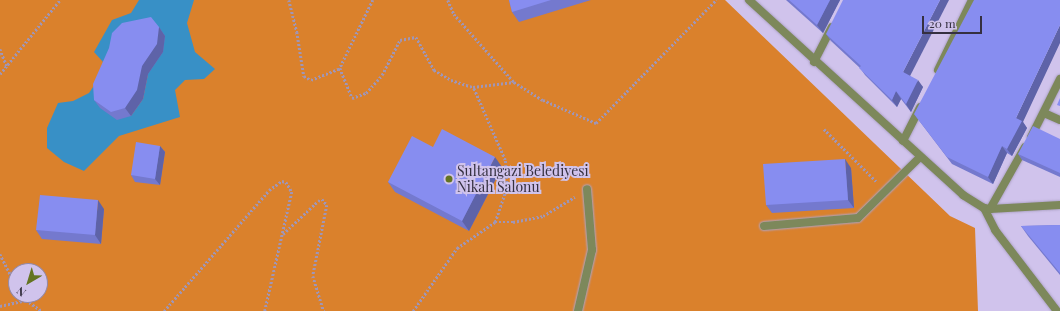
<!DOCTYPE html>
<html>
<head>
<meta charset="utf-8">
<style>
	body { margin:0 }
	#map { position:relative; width:1060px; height:311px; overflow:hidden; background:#d0c3ec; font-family:"Playfair Display",serif }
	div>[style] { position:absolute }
	.green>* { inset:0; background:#da812c }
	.water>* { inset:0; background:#3890c6 }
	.path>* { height:2.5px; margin-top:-1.25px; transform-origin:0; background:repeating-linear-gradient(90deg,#a096b7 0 2px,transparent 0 4px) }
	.roads { filter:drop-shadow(0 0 1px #aea3c6) drop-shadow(0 0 1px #aea3c6) }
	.lane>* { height:8px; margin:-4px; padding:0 4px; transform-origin:4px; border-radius:4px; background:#7d885b }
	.street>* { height:8px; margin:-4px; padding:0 4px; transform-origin:4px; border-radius:4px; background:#7d885b }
	.wall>* { inset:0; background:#7479ce }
	.shaded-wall>* { inset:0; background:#5e63a8 }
	.building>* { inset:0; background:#878df0 }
	.dots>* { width:11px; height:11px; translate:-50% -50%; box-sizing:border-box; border:2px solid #d0c3ec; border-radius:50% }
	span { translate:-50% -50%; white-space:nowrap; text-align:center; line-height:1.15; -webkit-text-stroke:4px #d0c3ec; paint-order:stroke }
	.poi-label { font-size:14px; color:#353040 }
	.left { translate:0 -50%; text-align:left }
	.north { position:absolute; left:8px; top:263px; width:40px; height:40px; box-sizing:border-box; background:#d0c3ec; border:1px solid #9288a7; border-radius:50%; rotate:218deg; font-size:11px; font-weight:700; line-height:16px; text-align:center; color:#353040 }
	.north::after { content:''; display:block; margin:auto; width:14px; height:18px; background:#647421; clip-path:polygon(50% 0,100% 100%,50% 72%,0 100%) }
	.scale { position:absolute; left:922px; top:16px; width:60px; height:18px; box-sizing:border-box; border:2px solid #353040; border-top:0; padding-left:5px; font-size:12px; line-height:14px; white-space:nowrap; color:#353040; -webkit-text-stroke:3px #d0c3ec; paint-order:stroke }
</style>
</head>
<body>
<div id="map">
	<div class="green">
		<div style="clip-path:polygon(evenodd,0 0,725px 0,950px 216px,975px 228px,978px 311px,0 311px,0 0,16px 271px,40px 271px,40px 295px,16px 295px,16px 271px)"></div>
	</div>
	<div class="water">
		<div style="clip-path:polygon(evenodd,139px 0,194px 0,187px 23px,195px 52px,215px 69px,204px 79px,185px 80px,175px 90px,180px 117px,119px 136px,84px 171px,64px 162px,47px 148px,47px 128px,58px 103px,73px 101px,89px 93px,99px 78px,103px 62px,94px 52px,112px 20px,131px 13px,139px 0,148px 74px,143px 99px,131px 116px,148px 74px)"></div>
	</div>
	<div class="path">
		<div style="left:289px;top:0;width:33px;rotate:76deg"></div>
		<div style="left:297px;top:32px;width:45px;rotate:81deg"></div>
		<div style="left:304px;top:76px;width:8px;rotate:30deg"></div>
		<div style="left:311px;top:80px;width:31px;rotate:-22deg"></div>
		<div style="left:373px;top:0;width:76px;rotate:115.9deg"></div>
		<div style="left:340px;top:68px;width:32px;rotate:68deg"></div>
		<div style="left:352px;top:98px;width:15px;rotate:-20deg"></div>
		<div style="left:366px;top:93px;width:24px;rotate:-48deg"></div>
		<div style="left:382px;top:75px;width:39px;rotate:-63deg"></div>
		<div style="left:400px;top:40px;width:16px;rotate:-11deg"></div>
		<div style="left:416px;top:37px;width:38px;rotate:61deg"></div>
		<div style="left:434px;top:70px;width:20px;rotate:30deg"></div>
		<div style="left:451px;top:80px;width:23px;rotate:18deg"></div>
		<div style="left:473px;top:87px;width:41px;rotate:-7deg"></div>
		<div style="left:448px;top:0;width:15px;rotate:67deg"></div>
		<div style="left:454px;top:14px;width:91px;rotate:48.6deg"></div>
		<div style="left:514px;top:82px;width:34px;rotate:32deg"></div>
		<div style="left:543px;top:100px;width:58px;rotate:23.5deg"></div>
		<div style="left:596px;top:123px;width:172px;rotate:-45.7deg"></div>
		<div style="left:0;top:49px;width:18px;rotate:68deg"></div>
		<div style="left:0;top:74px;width:95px;rotate:-51deg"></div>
		<div style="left:824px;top:129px;width:74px;rotate:45deg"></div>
		<div style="left:495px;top:222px;width:18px"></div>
		<div style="left:513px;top:222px;width:31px;rotate:-11deg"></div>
		<div style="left:543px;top:216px;width:37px;rotate:-31deg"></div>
		<div style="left:283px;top:234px;width:48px;rotate:-43.3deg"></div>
		<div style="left:318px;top:201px;width:4px;rotate:-27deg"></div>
		<div style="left:322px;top:199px;width:8px;rotate:50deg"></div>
		<div style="left:327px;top:205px;width:72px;rotate:101.2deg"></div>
		<div style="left:313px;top:276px;width:37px;rotate:73deg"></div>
		<div style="left:0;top:254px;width:35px;rotate:63deg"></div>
		<div style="left:22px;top:295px;width:6px;rotate:51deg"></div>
		<div style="left:26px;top:300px;width:19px;rotate:35deg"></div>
		<div style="left:0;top:306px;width:27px;rotate:-13deg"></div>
		<div style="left:164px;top:311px;width:160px;rotate:-49deg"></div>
		<div style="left:269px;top:190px;width:16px;rotate:-35deg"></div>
		<div style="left:282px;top:181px;width:4px;rotate:14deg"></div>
		<div style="left:286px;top:182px;width:12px;rotate:59deg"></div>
		<div style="left:292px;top:192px;width:122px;rotate:102.8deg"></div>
		<div style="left:413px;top:311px;width:77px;rotate:-55.1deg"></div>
		<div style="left:457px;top:248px;width:46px;rotate:-34.4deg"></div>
		<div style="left:495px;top:222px;width:37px;rotate:-71deg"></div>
		<div style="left:507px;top:187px;width:27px;rotate:-94deg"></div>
		<div style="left:505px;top:160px;width:80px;rotate:-113.7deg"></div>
	</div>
	<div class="roads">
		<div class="lane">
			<div style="left:984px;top:208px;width:25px;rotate:63deg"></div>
			<div style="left:995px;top:230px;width:102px;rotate:52.6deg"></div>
			<div style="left:578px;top:311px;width:63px;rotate:-77.1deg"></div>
			<div style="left:592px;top:250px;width:61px;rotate:-94.7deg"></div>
		</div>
		<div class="street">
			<div style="left:749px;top:0;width:290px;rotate:42.3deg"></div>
			<div style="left:963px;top:195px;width:25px;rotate:32deg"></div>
			<div style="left:984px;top:208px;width:6px;rotate:9deg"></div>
			<div style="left:990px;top:209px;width:70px;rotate:-3.3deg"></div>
			<div style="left:814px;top:62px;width:39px;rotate:-63deg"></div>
			<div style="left:938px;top:70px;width:78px;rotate:-64.1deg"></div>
			<div style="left:1044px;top:113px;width:17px;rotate:24deg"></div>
			<div style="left:1031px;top:137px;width:65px;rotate:-63.4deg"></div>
			<div style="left:903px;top:141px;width:38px;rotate:-63deg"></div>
			<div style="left:990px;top:209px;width:71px;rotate:-60.6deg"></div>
			<div style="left:764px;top:226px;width:94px;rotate:-4.9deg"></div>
			<div style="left:858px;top:218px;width:87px;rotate:-44.5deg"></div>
		</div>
	</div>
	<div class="wall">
		<div style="clip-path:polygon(509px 0,591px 0,519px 22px,512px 12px)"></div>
		<div style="clip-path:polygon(786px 0,840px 0,823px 33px)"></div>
		<div style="clip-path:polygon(159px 27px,165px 36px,163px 52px,148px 74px,143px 99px,131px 116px,117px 120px,100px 108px,94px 100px)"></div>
		<div style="clip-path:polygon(826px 34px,910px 76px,923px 87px,911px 112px,901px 99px,897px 107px,865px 75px,860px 68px,831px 41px)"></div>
		<div style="clip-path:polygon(914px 114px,1023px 122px,1027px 128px,1012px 156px,1007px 153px,993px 184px,952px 164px)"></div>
		<div style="clip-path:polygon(1060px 139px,1060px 177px,1022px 160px,1018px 154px)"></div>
		<div style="clip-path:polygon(160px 146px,165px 152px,160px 185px,135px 182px,131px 175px)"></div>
		<div style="clip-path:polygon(433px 147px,502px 167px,469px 231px,395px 192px,388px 182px)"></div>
		<div style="clip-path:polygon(851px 168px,854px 208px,772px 213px,766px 205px)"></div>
		<div style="clip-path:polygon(104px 209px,101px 244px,42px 239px,36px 230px)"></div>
		<div style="clip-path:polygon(1060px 225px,1060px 275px,1028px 236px,1021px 226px)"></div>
	</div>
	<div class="shaded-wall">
		<div style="clip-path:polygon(830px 0,840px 0,823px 33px,817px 25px)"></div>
		<div style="clip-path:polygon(940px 0,949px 0,908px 80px,903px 72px)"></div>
		<div style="clip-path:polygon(1060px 25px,1060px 43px,1023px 122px,1027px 128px,1012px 156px,1007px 149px,1016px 118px)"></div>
		<div style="clip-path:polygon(159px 27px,165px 36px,163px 52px,148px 74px,143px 99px,131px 116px,125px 108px,142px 66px)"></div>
		<div style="clip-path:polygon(918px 80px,923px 87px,911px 112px,906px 104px)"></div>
		<div style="clip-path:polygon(896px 91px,901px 99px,897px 107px,892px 100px)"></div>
		<div style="clip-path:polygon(160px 146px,165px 152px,160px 185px,155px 179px)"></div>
		<div style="clip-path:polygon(1002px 146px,1007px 153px,993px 184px,988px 177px)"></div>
		<div style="clip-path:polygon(495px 157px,502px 167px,469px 231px,462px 221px)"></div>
		<div style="clip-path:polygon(845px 159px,851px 168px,854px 208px,848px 200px)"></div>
		<div style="clip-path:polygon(98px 200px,104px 209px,101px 244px,95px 235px)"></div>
	</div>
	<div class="building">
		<div style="clip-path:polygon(509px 0,551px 0,512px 12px)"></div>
		<div style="clip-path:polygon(789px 0,830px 0,817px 25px)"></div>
		<div style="clip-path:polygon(843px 0,940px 0,903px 72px,918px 80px,906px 104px,896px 91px,892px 100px,859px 68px,861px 66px,826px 34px)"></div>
		<div style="clip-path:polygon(974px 0,1060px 0,1060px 25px,1016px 118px,1022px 121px,1007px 149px,1002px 146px,988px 177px,947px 157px,914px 114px)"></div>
		<div style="clip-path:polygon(151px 17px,159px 27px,157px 44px,142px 66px,137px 90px,125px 108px,111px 112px,94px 100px,93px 84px,109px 48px,112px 33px,122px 23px)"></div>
		<div style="clip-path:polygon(1060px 98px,1060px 106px,1057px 105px)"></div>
		<div style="clip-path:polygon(1033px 126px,1060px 139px,1060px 173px,1018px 154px)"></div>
		<div style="clip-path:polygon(442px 129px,495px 157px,462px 221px,388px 182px,412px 136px,433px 147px)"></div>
		<div style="clip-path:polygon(136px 142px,160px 146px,155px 179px,131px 175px)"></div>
		<div style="clip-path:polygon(845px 159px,848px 200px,766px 205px,763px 164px)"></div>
		<div style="clip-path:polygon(40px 195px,98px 200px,95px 235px,36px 230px)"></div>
		<div style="clip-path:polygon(1060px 225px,1060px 273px,1021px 226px)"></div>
	</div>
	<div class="dots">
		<div style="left:449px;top:179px;background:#647421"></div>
	</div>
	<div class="poi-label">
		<span class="left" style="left:457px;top:179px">Sultangazi Belediyesi<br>Nikah Salonu</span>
	</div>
	<div class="north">N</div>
	<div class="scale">20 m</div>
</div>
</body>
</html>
